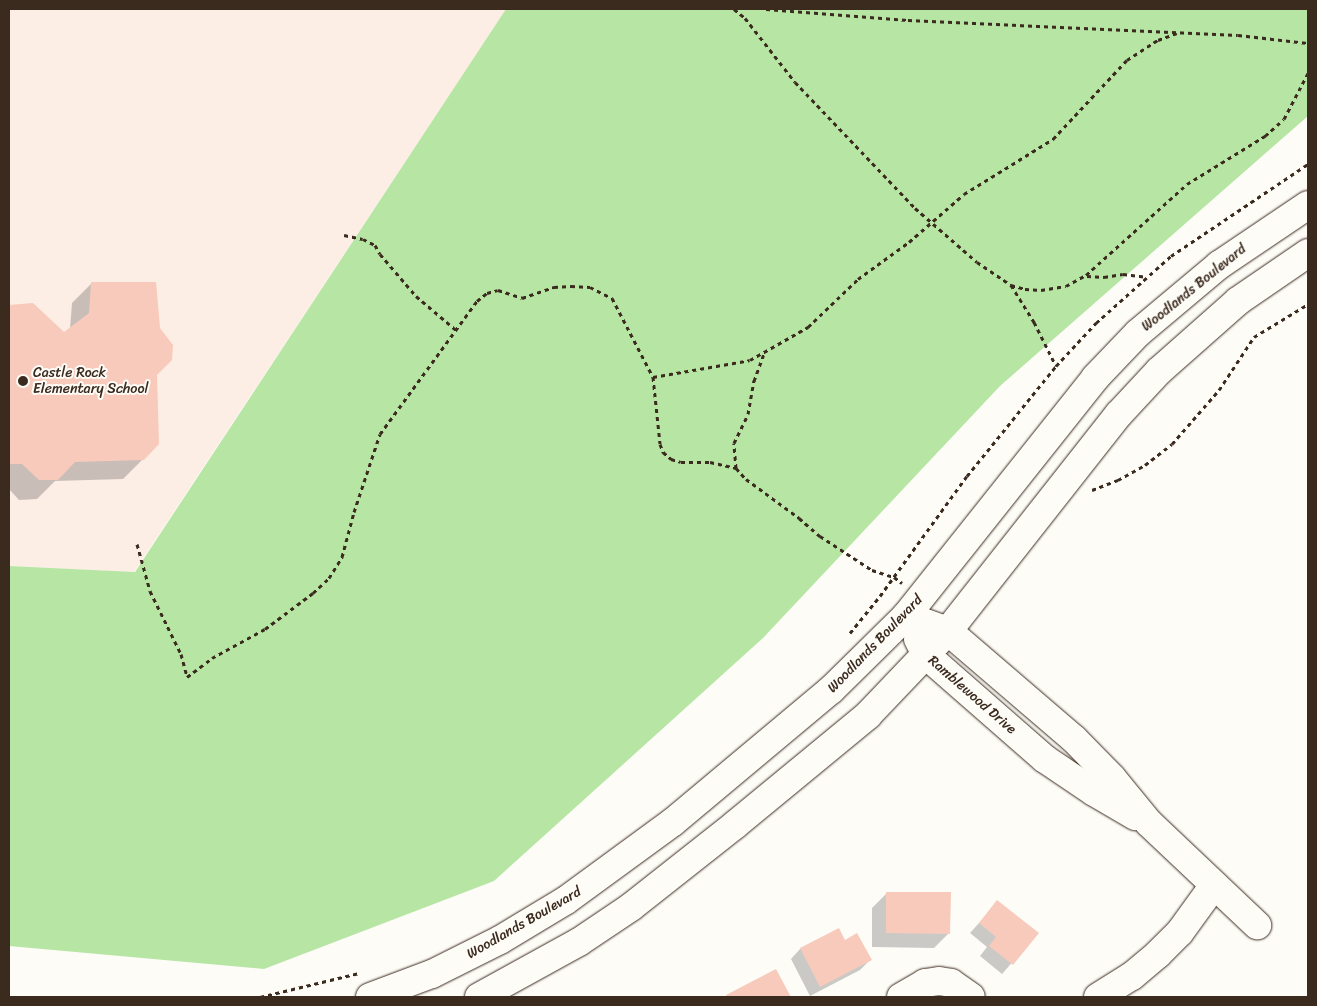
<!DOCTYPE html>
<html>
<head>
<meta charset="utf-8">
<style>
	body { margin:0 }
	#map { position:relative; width:1317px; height:1006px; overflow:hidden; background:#fdfcf7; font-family:Sriracha,sans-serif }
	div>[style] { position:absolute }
	.built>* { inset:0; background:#fcede5 }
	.green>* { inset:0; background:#b7e5a4 }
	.shadow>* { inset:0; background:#0003 }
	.building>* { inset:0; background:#f8cabc }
	.path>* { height:3px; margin-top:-1.5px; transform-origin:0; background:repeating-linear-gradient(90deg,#3b2a1e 0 4px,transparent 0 8px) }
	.roads { filter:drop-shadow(0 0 1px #3b2a1e) drop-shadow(0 0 1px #3b2a1e) }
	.minor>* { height:28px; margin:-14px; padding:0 14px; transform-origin:14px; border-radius:14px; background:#fdfcf7 }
	.dots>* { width:14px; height:14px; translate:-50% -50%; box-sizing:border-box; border:2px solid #fdfcf7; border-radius:50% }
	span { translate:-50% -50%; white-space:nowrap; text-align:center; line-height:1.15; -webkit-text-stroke:4px #fdfcf7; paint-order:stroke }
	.street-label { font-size:14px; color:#3b2a1e }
	.poi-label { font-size:14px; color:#3b2a1e }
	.left { translate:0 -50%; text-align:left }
	.frame { position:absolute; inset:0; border:10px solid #3b2a1e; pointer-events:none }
</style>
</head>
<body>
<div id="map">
	<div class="built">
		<div style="clip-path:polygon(9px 9px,506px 9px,134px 572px,9px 566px)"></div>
	</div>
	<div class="green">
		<div style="clip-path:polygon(506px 9px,1308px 9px,1308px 116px,1000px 386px,763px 638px,494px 881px,264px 969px,9px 946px,9px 566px,135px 572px)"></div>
	</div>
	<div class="shadow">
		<div style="clip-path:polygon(91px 284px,156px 375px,158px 444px,123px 479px,55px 481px,37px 499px,19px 500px,9px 489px,9px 307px,11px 305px,64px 334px,70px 329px,72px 303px)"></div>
		<div style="clip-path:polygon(887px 893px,949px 933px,934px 948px,872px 947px,872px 908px)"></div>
		<div style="clip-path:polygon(998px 902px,1037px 934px,1002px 974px,980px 956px,987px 947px,970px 933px)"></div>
		<div style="clip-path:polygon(838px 929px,844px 941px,870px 960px,860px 970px,810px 996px,791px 959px,800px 949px)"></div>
		<div style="clip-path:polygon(775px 971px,789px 997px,726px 997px,727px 996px)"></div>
	</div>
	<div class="building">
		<div style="clip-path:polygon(91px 282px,156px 282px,160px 328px,173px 345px,172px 360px,157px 375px,159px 444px,144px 460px,75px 462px,58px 480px,39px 480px,22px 464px,9px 464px,9px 305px,33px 303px,64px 332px,89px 313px)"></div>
		<div style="clip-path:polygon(886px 892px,951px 892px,950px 934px,886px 933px)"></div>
		<div style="clip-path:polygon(997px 900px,1039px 933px,1013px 965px,989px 946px,996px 937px,979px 923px)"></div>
		<div style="clip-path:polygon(839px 928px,845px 940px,857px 933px,872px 960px,820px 987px,800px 948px)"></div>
		<div style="clip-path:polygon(776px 969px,791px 997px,727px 997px,726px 995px)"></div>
	</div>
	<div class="path">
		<div style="left:734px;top:9px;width:14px;rotate:39deg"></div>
		<div style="left:745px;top:18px;width:81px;rotate:52deg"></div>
		<div style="left:795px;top:82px;width:174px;rotate:46.4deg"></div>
		<div style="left:915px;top:208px;width:82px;rotate:41.1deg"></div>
		<div style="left:977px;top:262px;width:41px;rotate:34.1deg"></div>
		<div style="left:1011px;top:285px;width:15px;rotate:16deg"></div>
		<div style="left:1025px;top:289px;width:16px;rotate:4deg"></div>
		<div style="left:1041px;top:290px;width:25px;rotate:-9deg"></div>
		<div style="left:1066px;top:286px;width:23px;rotate:-29deg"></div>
		<div style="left:1086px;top:275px;width:136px;rotate:-42deg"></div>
		<div style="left:1187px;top:184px;width:92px;rotate:-31.6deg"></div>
		<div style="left:1265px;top:136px;width:25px;rotate:-42deg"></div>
		<div style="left:1284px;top:119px;width:52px;rotate:-62.4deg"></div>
		<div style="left:766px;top:9px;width:142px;rotate:4.4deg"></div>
		<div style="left:908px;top:20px;width:330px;rotate:2.6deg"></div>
		<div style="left:1238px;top:35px;width:70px;rotate:6.5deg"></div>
		<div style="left:344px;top:235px;width:19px;rotate:12deg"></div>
		<div style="left:363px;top:239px;width:13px;rotate:27deg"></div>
		<div style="left:375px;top:245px;width:10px;rotate:61deg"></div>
		<div style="left:380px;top:254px;width:55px;rotate:49.4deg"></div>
		<div style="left:416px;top:296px;width:52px;rotate:40.4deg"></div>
		<div style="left:1087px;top:276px;width:17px;rotate:3deg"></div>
		<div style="left:1104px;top:277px;width:19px;rotate:-9deg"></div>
		<div style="left:1123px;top:274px;width:23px;rotate:7deg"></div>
		<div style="left:1011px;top:285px;width:44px;rotate:58.1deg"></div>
		<div style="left:1034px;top:322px;width:49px;rotate:63.4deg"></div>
		<div style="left:653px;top:377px;width:98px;rotate:-9.9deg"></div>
		<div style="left:750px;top:360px;width:67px;rotate:-29.6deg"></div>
		<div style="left:808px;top:327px;width:69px;rotate:-43.8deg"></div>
		<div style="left:858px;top:279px;width:63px;rotate:-36deg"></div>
		<div style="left:909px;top:242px;width:73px;rotate:-41.1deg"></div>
		<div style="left:964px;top:194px;width:105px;rotate:-31.7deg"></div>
		<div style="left:1053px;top:139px;width:108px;rotate:-46.9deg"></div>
		<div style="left:1127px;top:60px;width:37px;rotate:-33deg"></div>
		<div style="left:1158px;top:40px;width:20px;rotate:-20deg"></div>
		<div style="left:736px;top:468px;width:25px;rotate:-95deg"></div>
		<div style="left:734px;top:443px;width:32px;rotate:-64deg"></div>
		<div style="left:748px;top:414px;width:34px;rotate:-80deg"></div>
		<div style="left:754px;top:381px;width:30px;rotate:-70deg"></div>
		<div style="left:1092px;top:490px;width:28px;rotate:-21deg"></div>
		<div style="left:1118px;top:480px;width:31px;rotate:-29deg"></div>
		<div style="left:1145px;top:465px;width:34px;rotate:-38deg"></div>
		<div style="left:1172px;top:444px;width:72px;rotate:-49deg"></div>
		<div style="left:1219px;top:390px;width:64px;rotate:-56.6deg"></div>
		<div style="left:1254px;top:337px;width:63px;rotate:-31.4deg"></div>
		<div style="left:137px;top:544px;width:49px;rotate:74.5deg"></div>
		<div style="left:150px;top:591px;width:70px;rotate:63.8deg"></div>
		<div style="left:181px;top:654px;width:24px;rotate:75deg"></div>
		<div style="left:187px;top:677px;width:31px;rotate:-37deg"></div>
		<div style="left:212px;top:658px;width:60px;rotate:-28.7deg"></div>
		<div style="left:265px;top:629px;width:60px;rotate:-36.9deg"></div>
		<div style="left:313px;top:593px;width:22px;rotate:-43deg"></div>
		<div style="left:329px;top:578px;width:25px;rotate:-58deg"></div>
		<div style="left:342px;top:557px;width:47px;rotate:-75.1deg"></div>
		<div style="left:354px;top:512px;width:82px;rotate:-71.6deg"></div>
		<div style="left:380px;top:434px;width:165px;rotate:-53.9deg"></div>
		<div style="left:477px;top:301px;width:13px;rotate:-39deg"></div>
		<div style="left:487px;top:293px;width:11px;rotate:-15deg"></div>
		<div style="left:498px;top:290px;width:25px;rotate:18deg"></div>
		<div style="left:522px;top:298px;width:34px;rotate:-19deg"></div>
		<div style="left:554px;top:287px;width:17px;rotate:-3deg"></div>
		<div style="left:571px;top:286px;width:19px;rotate:3deg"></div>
		<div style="left:590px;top:287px;width:25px;rotate:27deg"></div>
		<div style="left:612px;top:298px;width:89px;rotate:62.6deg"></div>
		<div style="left:653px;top:377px;width:67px;rotate:84deg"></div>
		<div style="left:660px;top:444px;width:9px;rotate:69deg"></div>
		<div style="left:663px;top:452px;width:11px;rotate:41deg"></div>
		<div style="left:671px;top:459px;width:10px;rotate:17deg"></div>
		<div style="left:681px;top:462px;width:29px"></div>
		<div style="left:710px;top:462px;width:27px;rotate:13deg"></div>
		<div style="left:736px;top:468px;width:15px;rotate:48deg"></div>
		<div style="left:746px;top:479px;width:66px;rotate:36.3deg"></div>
		<div style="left:799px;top:518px;width:28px;rotate:41deg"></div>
		<div style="left:820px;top:536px;width:62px;rotate:33.2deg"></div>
		<div style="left:872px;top:570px;width:23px;rotate:18deg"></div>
		<div style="left:894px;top:577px;width:10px;rotate:37deg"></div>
		<div style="left:850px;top:633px;width:48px;rotate:-51deg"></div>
		<div style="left:880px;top:596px;width:148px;rotate:-54.1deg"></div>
		<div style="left:967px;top:476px;width:141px;rotate:-51deg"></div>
		<div style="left:1056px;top:366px;width:59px;rotate:-47.1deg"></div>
		<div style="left:1096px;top:323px;width:101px;rotate:-41.8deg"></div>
		<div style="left:1171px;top:256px;width:165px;rotate:-33.9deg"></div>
		<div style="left:260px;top:997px;width:102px;rotate:-13.6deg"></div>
	</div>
	<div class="roads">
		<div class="minor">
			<div style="left:906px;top:616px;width:45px;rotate:19.7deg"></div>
			<div style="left:948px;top:631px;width:166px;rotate:40.6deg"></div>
			<div style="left:1074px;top:739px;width:54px;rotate:45.7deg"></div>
			<div style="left:1112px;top:778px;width:58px;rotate:50.6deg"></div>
			<div style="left:1149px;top:823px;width:149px;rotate:43.4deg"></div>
			<div style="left:918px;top:639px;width:18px;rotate:63deg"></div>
			<div style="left:926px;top:655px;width:158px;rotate:41.2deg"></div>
			<div style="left:1045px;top:759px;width:59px;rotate:34deg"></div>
			<div style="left:1094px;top:792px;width:48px;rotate:30.3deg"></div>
			<div style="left:370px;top:997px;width:66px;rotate:-20.4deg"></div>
			<div style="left:432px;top:974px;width:76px;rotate:-26.6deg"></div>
			<div style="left:500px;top:940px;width:76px;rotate:-31deg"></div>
			<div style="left:565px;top:901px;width:134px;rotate:-36.2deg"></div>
			<div style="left:673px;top:822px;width:206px;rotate:-39.9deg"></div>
			<div style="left:831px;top:690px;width:105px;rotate:-44.6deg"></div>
			<div style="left:906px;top:616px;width:304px;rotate:-51.5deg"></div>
			<div style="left:1095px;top:378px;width:62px;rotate:-46.3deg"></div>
			<div style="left:1138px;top:333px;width:106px;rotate:-40deg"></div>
			<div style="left:1219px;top:265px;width:107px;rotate:-34deg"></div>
			<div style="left:479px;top:997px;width:114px;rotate:-28.8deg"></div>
			<div style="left:579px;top:942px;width:63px;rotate:-33.9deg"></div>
			<div style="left:631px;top:907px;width:134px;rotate:-38.3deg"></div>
			<div style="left:736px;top:824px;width:171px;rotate:-39.5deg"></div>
			<div style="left:868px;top:715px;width:116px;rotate:-46.4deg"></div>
			<div style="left:948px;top:631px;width:276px;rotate:-51.8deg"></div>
			<div style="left:1119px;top:414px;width:59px;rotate:-47.1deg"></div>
			<div style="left:1159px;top:371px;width:106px;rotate:-41.5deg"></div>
			<div style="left:1238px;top:301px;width:85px;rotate:-34.4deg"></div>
			<div style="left:901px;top:997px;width:28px;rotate:-30deg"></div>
			<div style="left:925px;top:983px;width:14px;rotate:-8deg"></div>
			<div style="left:939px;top:981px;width:12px;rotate:9deg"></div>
			<div style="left:951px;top:983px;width:24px;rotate:35deg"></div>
			<div style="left:1098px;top:997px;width:40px;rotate:-32deg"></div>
			<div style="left:1132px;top:976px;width:34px;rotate:-40deg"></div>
			<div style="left:1158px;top:954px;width:31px;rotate:-45deg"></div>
			<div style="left:1180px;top:932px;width:58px;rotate:-54.1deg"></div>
		</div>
	</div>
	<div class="dots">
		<div style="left:23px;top:381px;background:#3b2a1e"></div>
	</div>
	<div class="street-label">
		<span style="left:1194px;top:288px;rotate:-39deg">Woodlands Boulevard</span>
		<span style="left:875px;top:644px;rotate:-46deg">Woodlands Boulevard</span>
		<span style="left:972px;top:695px;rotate:41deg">Ramblewood Drive</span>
		<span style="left:524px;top:923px;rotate:-30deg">Woodlands Boulevard</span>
	</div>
	<div class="poi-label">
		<span class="left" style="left:33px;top:381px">Castle Rock<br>Elementary School</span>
	</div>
	<div class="frame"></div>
</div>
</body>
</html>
